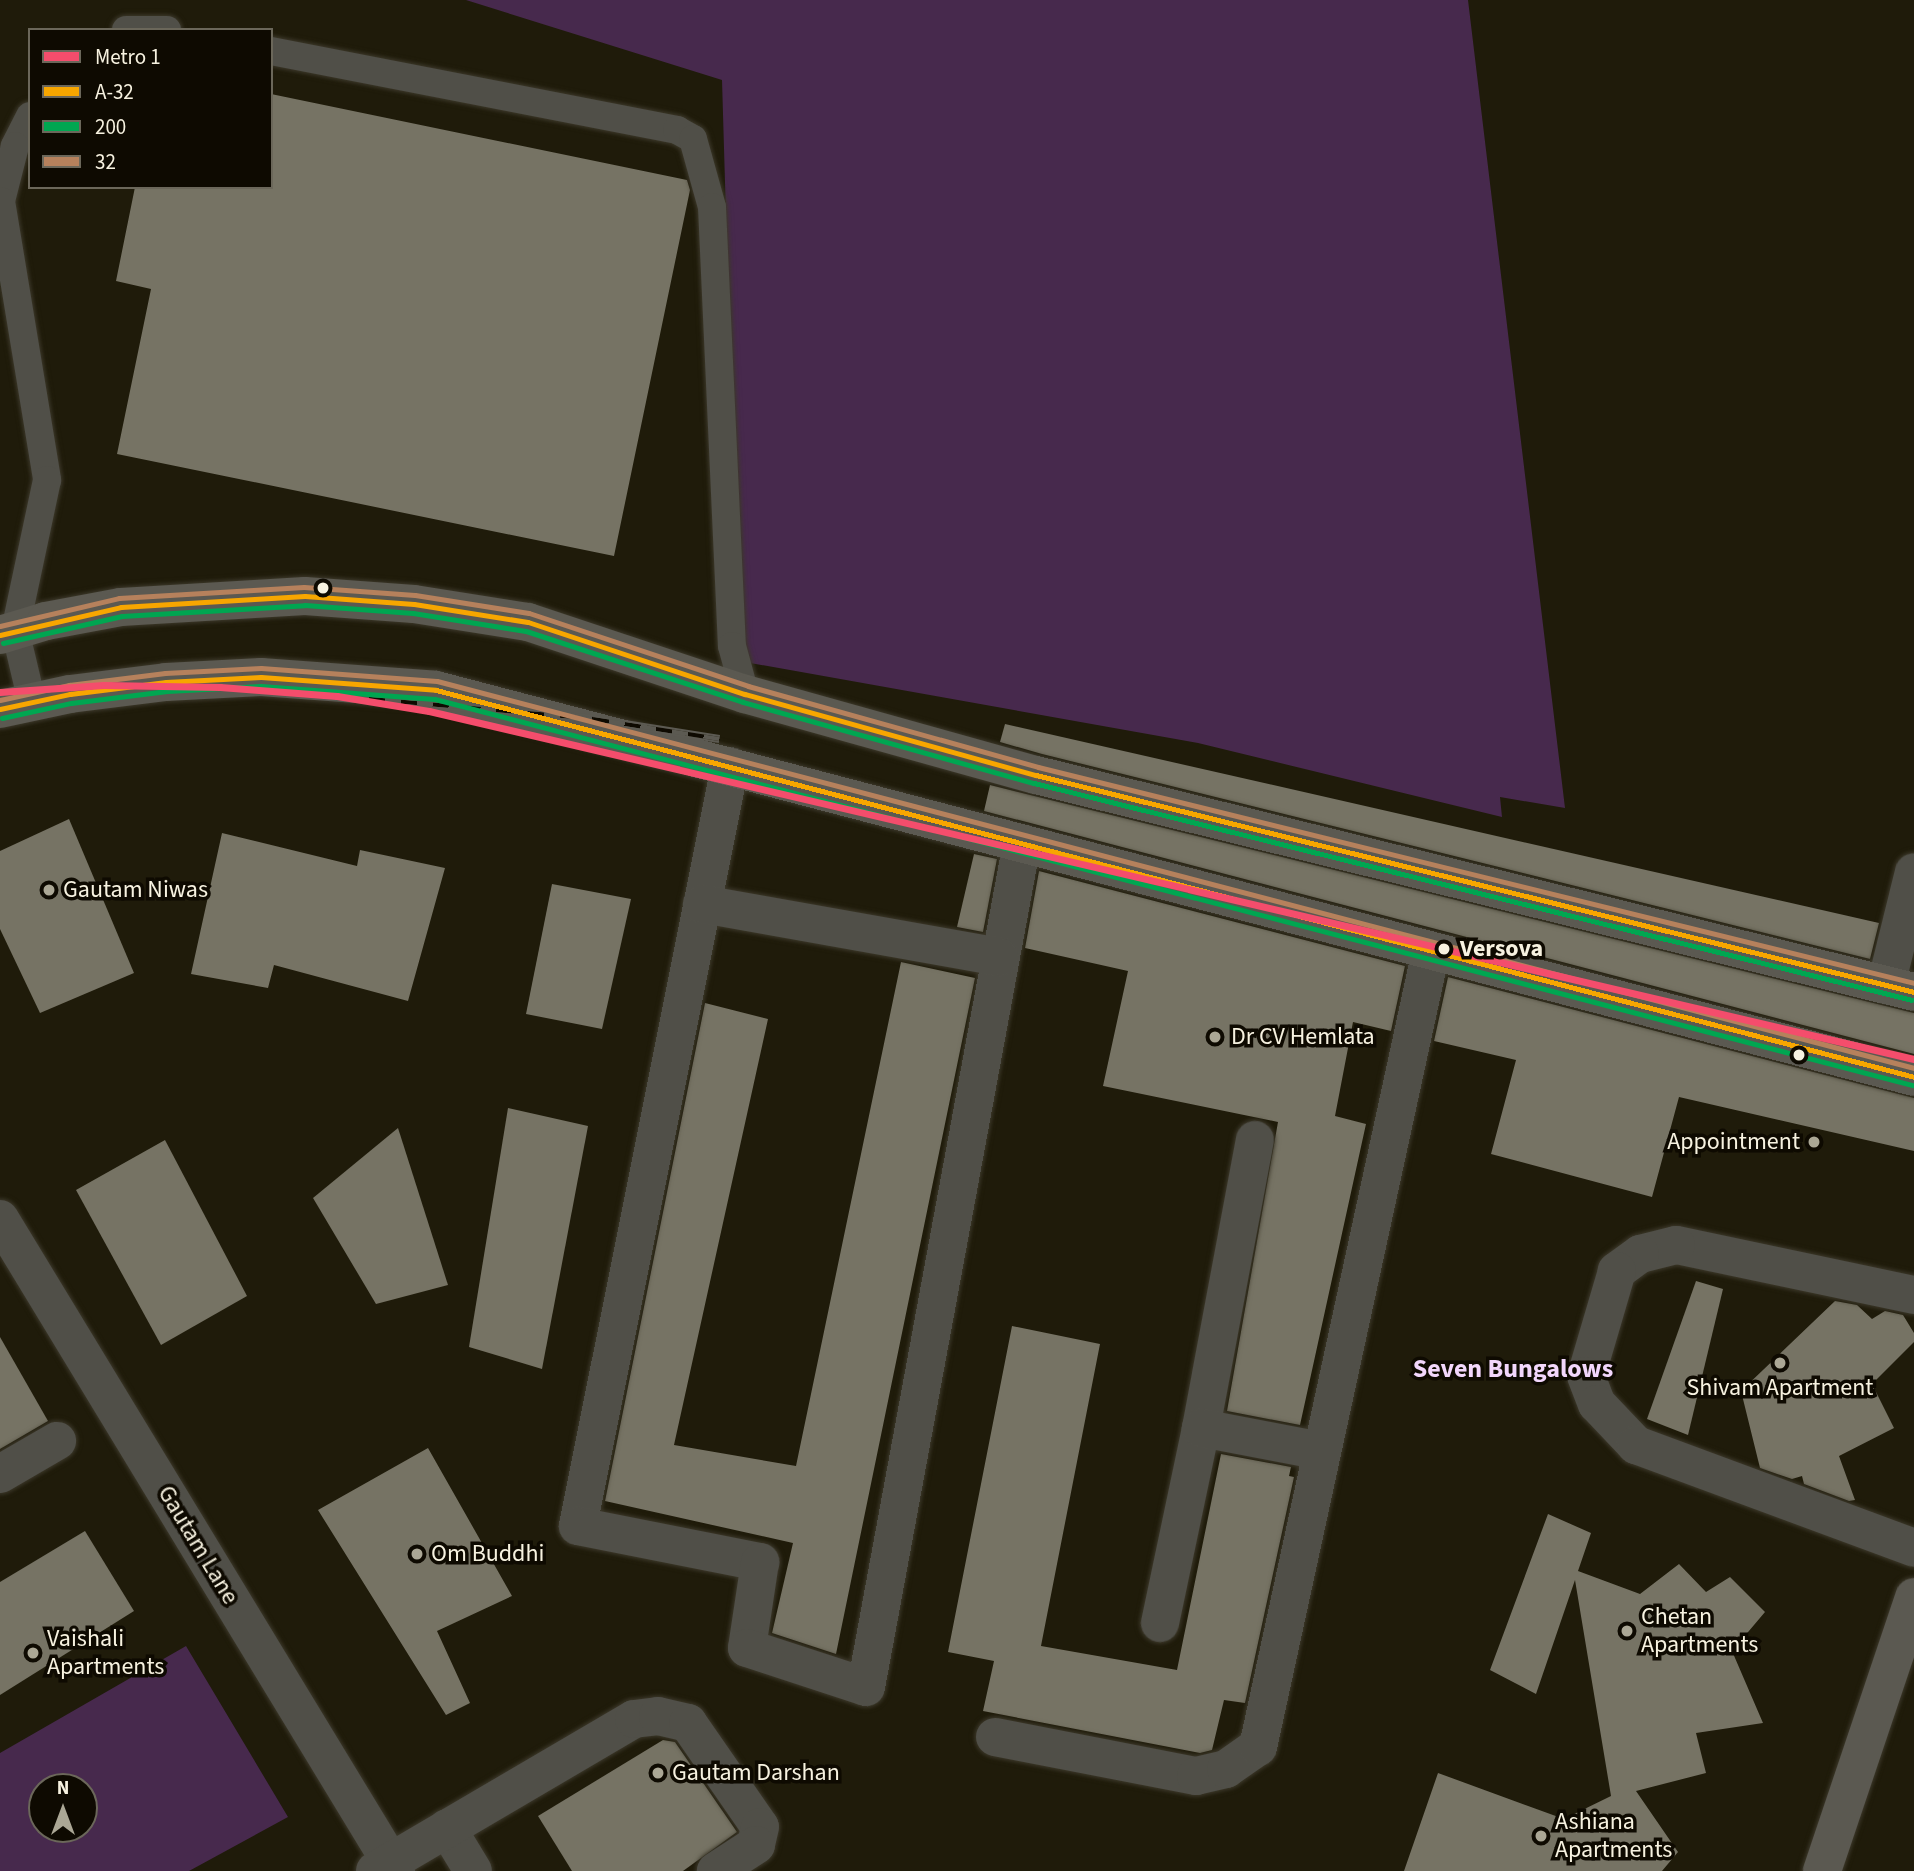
<!DOCTYPE html>
<html>
<head>
<meta charset="utf-8">
<style>
	body { margin:0 }
	#map { position:relative; width:1914px; height:1871px; overflow:hidden; background:#1f1b0a; font-family:"Source Sans 3",sans-serif }
	div>[style] { position:absolute }
	.green>* { inset:0; background:#47294d }
	.building>* { inset:0; background:#767364 }
	.roads { filter:drop-shadow(0 0 2px #3c382a) drop-shadow(0 0 2px #3c382a) }
	.service>* { height:28px; margin:-14px; padding:0 14px; transform-origin:14px; border-radius:14px; background:#504f48 }
	.minor>* { height:38px; margin:-19px; padding:0 19px; transform-origin:19px; border-radius:19px; background:#504f48 }
	.tertiary>* { height:38px; margin:-19px; padding:0 19px; transform-origin:19px; border-radius:19px; background:#504f48 }
	.secondary>* { height:38px; margin:-19px; padding:0 19px; transform-origin:19px; border-radius:19px; background:#5b5951 }
	.rail>* { height:8px; margin-top:-4px; transform-origin:0; background:repeating-linear-gradient(90deg,#0e0a01 0 16px,#5c5a52 0 32px); box-sizing:border-box; border-block:2px solid #5c5a52 }
	.bus-1>* { height:5px; margin:-2.5px; padding:0 2.5px; transform-origin:2.5px; border-radius:2.5px; background:#f7a600 }
	.bus-2>* { height:5px; margin:-2.5px; padding:0 2.5px; transform-origin:2.5px; border-radius:2.5px; background:#00a651 }
	.bus-3>* { height:5px; margin:-2.5px; padding:0 2.5px; transform-origin:2.5px; border-radius:2.5px; background:#b6815c }
	.metro-1>* { height:7px; margin:-3.5px; padding:0 3.5px; transform-origin:3.5px; border-radius:3.5px; background:#f44d6c }
	.dots>* { width:19px; height:19px; translate:-50% -50%; box-sizing:border-box; border:4px solid #0e0a01; border-radius:50% }
	span { translate:-50% -50%; white-space:nowrap; text-align:center; line-height:1.15; -webkit-text-stroke:7px #0e0a01; paint-order:stroke }
	.poi-label { font-size:24px; color:#f7f2e0 }
	.left { translate:0 -50%; text-align:left }
	.right { translate:-100% -50%; text-align:right }
	.stop-label { font-size:24px; color:#f7f2e0; font-weight:700 }
	.street-label { font-size:24px; color:#f7f2e0 }
	.neighbourhood-label { font-size:26px; color:#f2d6fc; font-weight:700 }
	.legend { position:absolute; left:28px; top:28px; width:245px; height:161px; box-sizing:border-box; background:#0e0a01; border:2px solid #6b675a; margin:0; padding:9px 12px; list-style:none; font-size:21px; color:#f7f2e0 }
	.legend li { display:flex; align-items:center; gap:14px; height:35px }
	.legend b { width:35px; border:2px solid #6b675a }
	.north { position:absolute; left:28px; top:1773px; width:70px; height:70px; box-sizing:border-box; background:#0e0a01; border:2px solid #6b675a; border-radius:50%; rotate:0deg; font-size:19px; font-weight:700; line-height:28px; text-align:center; color:#f7f2e0 }
	.north::after { content:''; display:block; margin:auto; width:24px; height:32px; background:#aba795; clip-path:polygon(50% 0,100% 100%,50% 72%,0 100%) }
</style>
</head>
<body>
<div id="map">
	<div class="green">
		<div style="clip-path:polygon(466px 0,1468px 0,1565px 808px,1500px 797px,1502px 817px,1198px 743px,739px 661px,722px 80px)"></div>
		<div style="clip-path:polygon(evenodd,186px 1646px,288px 1817px,189px 1871px,0 1871px,0 1753px,186px 1646px,84px 1787px,84px 1829px,42px 1829px,42px 1787px,84px 1787px)"></div>
	</div>
	<div class="building">
		<div style="clip-path:polygon(271px 94px,687px 180px,690px 190px,614px 556px,117px 454px,151px 289px,116px 281px,135px 187px,271px 187px)"></div>
		<div style="clip-path:polygon(1005px 724px,1879px 923px,1870px 959px,1042px 754px,1000px 742px)"></div>
		<div style="clip-path:polygon(990px 785px,1914px 1013px,1914px 1054px,984px 811px)"></div>
		<div style="clip-path:polygon(69px 819px,134px 973px,40px 1013px,0 929px,0 851px)"></div>
		<div style="clip-path:polygon(222px 833px,357px 866px,360px 850px,445px 868px,408px 1001px,274px 965px,268px 988px,191px 974px)"></div>
		<div style="clip-path:polygon(974px 854px,997px 859px,983px 932px,957px 927px)"></div>
		<div style="clip-path:polygon(1039px 871px,1405px 966px,1391px 1031px,1353px 1022px,1335px 1116px,1366px 1124px,1300px 1425px,1227px 1411px,1278px 1122px,1103px 1086px,1128px 971px,1025px 948px)"></div>
		<div style="clip-path:polygon(552px 884px,631px 899px,602px 1029px,526px 1014px)"></div>
		<div style="clip-path:polygon(901px 962px,975px 978px,836px 1654px,772px 1633px,793px 1543px,605px 1501px,705px 1003px,768px 1019px,674px 1445px,796px 1466px)"></div>
		<div style="clip-path:polygon(1448px 977px,1914px 1098px,1914px 1151px,1679px 1097px,1652px 1197px,1491px 1154px,1516px 1060px,1434px 1041px)"></div>
		<div style="clip-path:polygon(508px 1108px,588px 1126px,542px 1369px,469px 1347px)"></div>
		<div style="clip-path:polygon(398px 1128px,448px 1285px,376px 1304px,313px 1198px)"></div>
		<div style="clip-path:polygon(165px 1140px,247px 1296px,161px 1345px,76px 1190px)"></div>
		<div style="clip-path:polygon(1696px 1281px,1723px 1289px,1688px 1435px,1647px 1419px)"></div>
		<div style="clip-path:polygon(1835px 1301px,1857px 1305px,1872px 1319px,1885px 1311px,1903px 1315px,1914px 1333px,1914px 1342px,1872px 1384px,1894px 1428px,1839px 1456px,1855px 1500px,1849px 1501px,1804px 1484px,1802px 1476px,1792px 1479px,1760px 1468px,1741px 1391px)"></div>
		<div style="clip-path:polygon(1012px 1326px,1100px 1344px,1041px 1646px,1177px 1670px,1221px 1454px,1291px 1467px,1289px 1476px,1294px 1477px,1245px 1703px,1224px 1700px,1212px 1750px,1200px 1753px,983px 1711px,994px 1661px,948px 1652px)"></div>
		<div style="clip-path:polygon(0 1337px,48px 1421px,0 1449px)"></div>
		<div style="clip-path:polygon(428px 1448px,512px 1596px,437px 1631px,470px 1703px,446px 1715px,318px 1510px)"></div>
		<div style="clip-path:polygon(1548px 1514px,1591px 1533px,1578px 1571px,1640px 1594px,1679px 1564px,1706px 1592px,1730px 1577px,1765px 1612px,1732px 1651px,1763px 1723px,1696px 1733px,1706px 1773px,1636px 1791px,1678px 1852px,1662px 1871px,1404px 1871px,1438px 1773px,1564px 1819px,1611px 1796px,1575px 1580px,1536px 1694px,1490px 1670px)"></div>
		<div style="clip-path:polygon(85px 1531px,134px 1611px,0 1695px,0 1582px)"></div>
		<div style="clip-path:polygon(663px 1740px,675px 1742px,737px 1832px,683px 1871px,572px 1871px,538px 1816px)"></div>
	</div>
	<div class="roads">
		<div class="service">
			<div style="left:126px;top:30px;width:41px"></div>
			<div style="left:271px;top:51px;width:414px;rotate:11deg"></div>
			<div style="left:677px;top:130px;width:18px;rotate:29deg"></div>
			<div style="left:693px;top:139px;width:71px;rotate:74.4deg"></div>
			<div style="left:712px;top:207px;width:439px;rotate:87.4deg"></div>
			<div style="left:732px;top:646px;width:50px;rotate:74.8deg"></div>
			<div style="left:30px;top:116px;width:34px;rotate:117deg"></div>
			<div style="left:15px;top:146px;width:57px;rotate:104.3deg"></div>
			<div style="left:1px;top:201px;width:283px;rotate:80.6deg"></div>
			<div style="left:47px;top:480px;width:153px;rotate:102deg"></div>
			<div style="left:15px;top:630px;width:74px;rotate:76.7deg"></div>
		</div>
		<div class="minor">
			<div style="left:730px;top:766px;width:775px;rotate:101.31deg"></div>
			<div style="left:578px;top:1526px;width:186px;rotate:11.2deg"></div>
			<div style="left:760px;top:1562px;width:87px;rotate:98.6deg"></div>
			<div style="left:747px;top:1648px;width:125px;rotate:18.1deg"></div>
			<div style="left:866px;top:1687px;width:858px;rotate:-79.53deg"></div>
			<div style="left:702px;top:904px;width:302px;rotate:10.1deg"></div>
			<div style="left:0;top:1219px;width:763px;rotate:58.73deg"></div>
			<div style="left:1914px;top:1295px;width:243px;rotate:-168.1deg"></div>
			<div style="left:1676px;top:1245px;width:37px;rotate:166deg"></div>
			<div style="left:1640px;top:1254px;width:29px;rotate:144deg"></div>
			<div style="left:1617px;top:1271px;width:109px;rotate:106.4deg"></div>
			<div style="left:1586px;top:1376px;width:30px;rotate:69deg"></div>
			<div style="left:1597px;top:1404px;width:57px;rotate:46.4deg"></div>
			<div style="left:1636px;top:1445px;width:296px;rotate:20.3deg"></div>
			<div style="left:1201px;top:1428px;width:293px;rotate:-79.4deg"></div>
			<div style="left:0;top:1474px;width:66px;rotate:-30.1deg"></div>
			<div style="left:1160px;top:1623px;width:199px;rotate:-78.1deg"></div>
			<div style="left:1201px;top:1428px;width:123px;rotate:10.8deg"></div>
			<div style="left:995px;top:1737px;width:205px;rotate:11deg"></div>
			<div style="left:1196px;top:1776px;width:31px;rotate:-13deg"></div>
			<div style="left:1226px;top:1769px;width:39px;rotate:-35deg"></div>
			<div style="left:1258px;top:1747px;width:815px;rotate:-77.74deg"></div>
			<div style="left:447px;top:1828px;width:50px;rotate:58.8deg"></div>
			<div style="left:375px;top:1871px;width:300px;rotate:-30.4deg"></div>
			<div style="left:634px;top:1719px;width:24px;rotate:-7deg"></div>
			<div style="left:658px;top:1716px;width:31px;rotate:13deg"></div>
			<div style="left:688px;top:1723px;width:126px;rotate:55.3deg"></div>
			<div style="left:760px;top:1827px;width:18px;rotate:103deg"></div>
			<div style="left:756px;top:1845px;width:48px;rotate:147deg"></div>
		</div>
		<div class="tertiary">
			<div style="left:1886px;top:985px;width:116px;rotate:-76.1deg"></div>
		</div>
		<div class="secondary">
			<div style="left:0;top:635px;width:48px;rotate:-16.9deg"></div>
			<div style="left:46px;top:621px;width:76px;rotate:-10.6deg"></div>
			<div style="left:121px;top:607px;width:184px;rotate:-3.4deg"></div>
			<div style="left:305px;top:596px;width:109px;rotate:4.2deg"></div>
			<div style="left:414px;top:604px;width:115px;rotate:9deg"></div>
			<div style="left:528px;top:622px;width:229px;rotate:18.4deg"></div>
			<div style="left:745px;top:694px;width:302px;rotate:15.6deg"></div>
			<div style="left:1036px;top:775px;width:904px;rotate:13.88deg"></div>
			<div style="left:0;top:709px;width:72px;rotate:-12.1deg"></div>
			<div style="left:70px;top:694px;width:97px;rotate:-7.1deg"></div>
			<div style="left:166px;top:682px;width:95px;rotate:-3deg"></div>
			<div style="left:261px;top:677px;width:175px;rotate:4.2deg"></div>
			<div style="left:436px;top:690px;width:1528px;rotate:14.67deg"></div>
			<div style="left:1822px;top:1871px;width:289px;rotate:-71.4deg"></div>
		</div>
	</div>
	<div class="rail">
		<div style="left:337px;top:696px;width:257px;rotate:5.1deg"></div>
		<div style="left:593px;top:719px;width:128px;rotate:9deg"></div>
	</div>
	<div class="bus-1">
		<div style="left:0;top:635px;width:124px;rotate:-13deg"></div>
		<div style="left:121px;top:607px;width:184px;rotate:-3.4deg"></div>
		<div style="left:305px;top:596px;width:109px;rotate:4.2deg"></div>
		<div style="left:414px;top:604px;width:115px;rotate:9deg"></div>
		<div style="left:528px;top:622px;width:229px;rotate:18.4deg"></div>
		<div style="left:745px;top:694px;width:302px;rotate:15.6deg"></div>
		<div style="left:1036px;top:775px;width:904px;rotate:13.88deg"></div>
		<div style="left:0;top:709px;width:72px;rotate:-12.1deg"></div>
		<div style="left:70px;top:694px;width:97px;rotate:-7.1deg"></div>
		<div style="left:166px;top:682px;width:95px;rotate:-3deg"></div>
		<div style="left:261px;top:677px;width:175px;rotate:4.2deg"></div>
		<div style="left:436px;top:690px;width:1528px;rotate:14.67deg"></div>
	</div>
	<div class="bus-2">
		<div style="left:3px;top:643px;width:122px;rotate:-12.8deg"></div>
		<div style="left:122px;top:616px;width:183px;rotate:-3.4deg"></div>
		<div style="left:305px;top:605px;width:108px;rotate:4.2deg"></div>
		<div style="left:413px;top:613px;width:114px;rotate:9.1deg"></div>
		<div style="left:526px;top:631px;width:228px;rotate:18.1deg"></div>
		<div style="left:743px;top:702px;width:302px;rotate:15.6deg"></div>
		<div style="left:1034px;top:783px;width:904px;rotate:13.88deg"></div>
		<div style="left:2px;top:718px;width:71px;rotate:-12.3deg"></div>
		<div style="left:71px;top:703px;width:97px;rotate:-7.1deg"></div>
		<div style="left:167px;top:691px;width:94px;rotate:-3deg"></div>
		<div style="left:261px;top:686px;width:174px;rotate:4.3deg"></div>
		<div style="left:435px;top:699px;width:1527px;rotate:14.65deg"></div>
	</div>
	<div class="bus-3">
		<div style="left:0;top:626px;width:122px;rotate:-13.2deg"></div>
		<div style="left:119px;top:598px;width:185px;rotate:-3.4deg"></div>
		<div style="left:304px;top:587px;width:111px;rotate:4.1deg"></div>
		<div style="left:415px;top:595px;width:115px;rotate:9deg"></div>
		<div style="left:529px;top:613px;width:231px;rotate:18.4deg"></div>
		<div style="left:748px;top:686px;width:301px;rotate:15.6deg"></div>
		<div style="left:1038px;top:767px;width:902px;rotate:13.85deg"></div>
		<div style="left:0;top:700px;width:71px;rotate:-12.3deg"></div>
		<div style="left:69px;top:685px;width:97px;rotate:-7.1deg"></div>
		<div style="left:165px;top:673px;width:96px;rotate:-3deg"></div>
		<div style="left:261px;top:668px;width:176px;rotate:4.2deg"></div>
		<div style="left:437px;top:681px;width:1527px;rotate:14.68deg"></div>
	</div>
	<div class="metro-1">
		<div style="left:0;top:692px;width:104px;rotate:-3.9deg"></div>
		<div style="left:104px;top:685px;width:116px;rotate:1deg"></div>
		<div style="left:220px;top:687px;width:117px;rotate:4.4deg"></div>
		<div style="left:337px;top:696px;width:93px;rotate:9.3deg"></div>
		<div style="left:429px;top:711px;width:1525px;rotate:13.19deg"></div>
	</div>
	<div class="dots">
		<div style="left:323px;top:588px;background:#f7f2e0"></div>
		<div style="left:49px;top:890px;background:#aba795"></div>
		<div style="left:1444px;top:949px;background:#f7f2e0"></div>
		<div style="left:1215px;top:1037px;background:#aba795"></div>
		<div style="left:1799px;top:1055px;background:#f7f2e0"></div>
		<div style="left:1814px;top:1142px;background:#aba795"></div>
		<div style="left:1780px;top:1363px;background:#aba795"></div>
		<div style="left:417px;top:1554px;background:#aba795"></div>
		<div style="left:1627px;top:1631px;background:#aba795"></div>
		<div style="left:33px;top:1653px;background:#aba795"></div>
		<div style="left:658px;top:1773px;background:#aba795"></div>
		<div style="left:1541px;top:1836px;background:#aba795"></div>
	</div>
	<div class="poi-label">
		<span class="left" style="left:63px;top:890px">Gautam Niwas</span>
		<span class="left" style="left:1231px;top:1037px">Dr CV Hemlata</span>
		<span class="right" style="left:1800px;top:1142px">Appointment</span>
		<span style="left:1780px;top:1388px">Shivam Apartment</span>
		<span class="left" style="left:431px;top:1554px">Om Buddhi</span>
		<span class="left" style="left:1641px;top:1631px">Chetan<br>Apartments</span>
		<span class="left" style="left:47px;top:1653px">Vaishali<br>Apartments</span>
		<span class="left" style="left:672px;top:1773px">Gautam Darshan</span>
		<span class="left" style="left:1555px;top:1836px">Ashiana<br>Apartments</span>
	</div>
	<div class="stop-label">
		<span class="left" style="left:1460px;top:949px">Versova</span>
	</div>
	<div class="street-label">
		<span style="left:198px;top:1545px;rotate:59deg">Gautam Lane</span>
	</div>
	<div class="neighbourhood-label">
		<span style="left:1513px;top:1369px">Seven Bungalows</span>
	</div>
	<ul class="legend">
	<li><b style="height:9px;background:#f44d6c"></b>Metro 1</li>
	<li><b style="height:9px;background:#f7a600"></b>A-32</li>
	<li><b style="height:9px;background:#00a651"></b>200</li>
	<li><b style="height:9px;background:#b6815c"></b>32</li>
	</ul>
	<div class="north">N</div>
</div>
</body>
</html>
